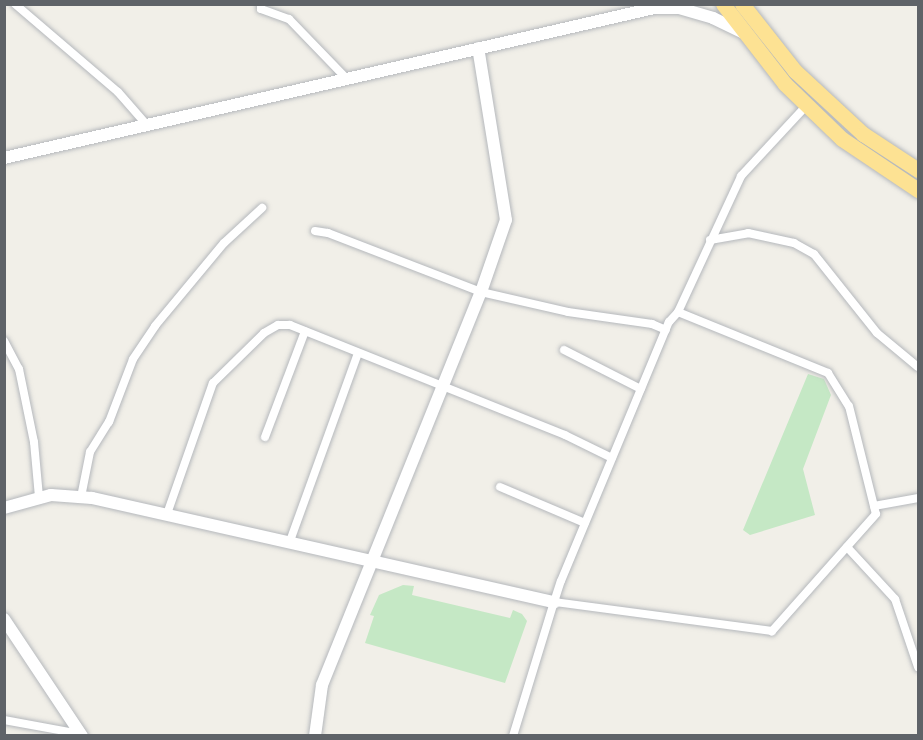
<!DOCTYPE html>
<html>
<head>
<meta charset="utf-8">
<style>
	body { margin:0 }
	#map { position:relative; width:923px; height:740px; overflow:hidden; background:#f1efe8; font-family:"Sofia Sans Condensed",sans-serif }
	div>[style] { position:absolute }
	.green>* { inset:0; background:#c5e8c5 }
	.roads { filter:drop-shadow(0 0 2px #b5b8bc) drop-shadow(0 0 2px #b5b8bc) }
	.street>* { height:8px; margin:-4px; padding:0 4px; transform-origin:4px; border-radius:4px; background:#fff }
	.secondary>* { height:12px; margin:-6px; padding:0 6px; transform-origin:6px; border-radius:6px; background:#fff }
	.highway>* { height:15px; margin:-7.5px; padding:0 7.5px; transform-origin:7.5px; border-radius:7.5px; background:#fde293 }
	span { translate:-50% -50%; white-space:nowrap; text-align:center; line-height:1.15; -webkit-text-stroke:5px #fff; paint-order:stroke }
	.frame { position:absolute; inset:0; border:6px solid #5f6368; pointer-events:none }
</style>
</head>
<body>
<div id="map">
	<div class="green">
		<div style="clip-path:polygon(808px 374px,824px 379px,831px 395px,803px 469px,815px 515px,750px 535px,743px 530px)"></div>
		<div style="clip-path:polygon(403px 585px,414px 586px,412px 595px,510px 618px,513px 610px,522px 614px,527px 621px,505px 683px,365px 643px,374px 616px,370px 615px,379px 595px)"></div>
	</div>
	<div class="roads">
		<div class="street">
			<div style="left:15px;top:4px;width:135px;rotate:40.5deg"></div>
			<div style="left:118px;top:92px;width:43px;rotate:48.8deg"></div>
			<div style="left:261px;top:4px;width:5px;rotate:90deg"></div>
			<div style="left:261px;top:9px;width:30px;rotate:20deg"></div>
			<div style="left:289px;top:19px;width:82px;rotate:46deg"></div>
			<div style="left:315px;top:231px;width:13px;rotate:9deg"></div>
			<div style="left:328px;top:233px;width:164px;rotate:21.1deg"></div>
			<div style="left:481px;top:292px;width:89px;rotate:12.9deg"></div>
			<div style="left:568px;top:312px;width:85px;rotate:8.1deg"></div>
			<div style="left:652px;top:324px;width:15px;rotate:23deg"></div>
			<div style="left:710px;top:240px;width:39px;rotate:-10deg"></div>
			<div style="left:748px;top:233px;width:47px;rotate:12.3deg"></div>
			<div style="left:794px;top:243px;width:23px;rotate:29deg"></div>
			<div style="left:814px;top:254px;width:101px;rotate:51.4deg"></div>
			<div style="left:877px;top:333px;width:53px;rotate:39.7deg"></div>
			<div style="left:678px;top:312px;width:150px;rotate:-65.1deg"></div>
			<div style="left:741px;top:176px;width:97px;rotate:-47.1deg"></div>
			<div style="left:4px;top:341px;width:32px;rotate:62deg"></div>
			<div style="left:19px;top:369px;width:75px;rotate:78.4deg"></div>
			<div style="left:34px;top:442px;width:55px;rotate:84.8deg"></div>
			<div style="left:564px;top:350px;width:86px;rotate:26.9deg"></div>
			<div style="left:265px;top:437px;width:113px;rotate:-69.3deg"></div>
			<div style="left:500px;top:487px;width:92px;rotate:23deg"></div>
			<div style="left:81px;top:497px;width:46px;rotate:-78.7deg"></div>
			<div style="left:90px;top:452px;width:36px;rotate:-58deg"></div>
			<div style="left:109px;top:422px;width:67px;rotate:-69.1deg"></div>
			<div style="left:133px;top:359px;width:40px;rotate:-56deg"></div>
			<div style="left:155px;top:326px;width:108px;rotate:-50.3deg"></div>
			<div style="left:224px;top:243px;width:52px;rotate:-42.6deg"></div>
			<div style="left:874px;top:506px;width:45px;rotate:-10.3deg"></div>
			<div style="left:167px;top:514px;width:139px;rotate:-70.7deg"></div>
			<div style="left:213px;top:383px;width:71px;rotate:-44.4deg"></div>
			<div style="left:264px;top:333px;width:16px;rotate:-30deg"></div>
			<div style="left:278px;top:325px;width:12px"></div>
			<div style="left:290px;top:325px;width:296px;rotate:21.8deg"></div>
			<div style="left:565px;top:435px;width:52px;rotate:26.1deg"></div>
			<div style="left:290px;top:541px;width:200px;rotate:-70.1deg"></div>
			<div style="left:847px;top:547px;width:71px;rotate:47.3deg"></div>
			<div style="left:895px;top:599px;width:72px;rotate:71.3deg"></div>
			<div style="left:4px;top:720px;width:77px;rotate:10.4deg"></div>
			<div style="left:513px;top:736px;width:140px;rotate:-73deg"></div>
			<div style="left:554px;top:602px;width:22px;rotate:-72deg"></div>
			<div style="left:561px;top:581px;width:281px;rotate:-67.4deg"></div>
			<div style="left:669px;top:322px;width:13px;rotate:-48deg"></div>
			<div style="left:678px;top:312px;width:162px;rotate:22.1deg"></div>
			<div style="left:828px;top:373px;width:39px;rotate:58deg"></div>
			<div style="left:849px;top:406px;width:111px;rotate:76deg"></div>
			<div style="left:876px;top:514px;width:157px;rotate:131.6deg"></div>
			<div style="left:772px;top:631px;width:220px;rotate:-172.4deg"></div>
		</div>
		<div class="secondary">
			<div style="left:656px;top:4px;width:4px;rotate:117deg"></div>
			<div style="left:654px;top:8px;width:25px"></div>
			<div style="left:679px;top:8px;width:35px;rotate:16deg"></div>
			<div style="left:713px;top:18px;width:34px;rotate:26deg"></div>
			<div style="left:4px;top:158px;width:667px;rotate:-12.99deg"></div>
			<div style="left:4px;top:508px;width:49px;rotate:-15.5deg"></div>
			<div style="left:51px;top:495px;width:41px;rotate:4.2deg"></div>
			<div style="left:92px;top:498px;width:474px;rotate:12.7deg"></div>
			<div style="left:4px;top:619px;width:141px;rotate:56.3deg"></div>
			<div style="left:315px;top:736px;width:51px;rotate:-82.2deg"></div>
			<div style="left:322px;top:685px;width:424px;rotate:-68deg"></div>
			<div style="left:481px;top:292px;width:76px;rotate:-70.9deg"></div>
			<div style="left:506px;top:220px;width:174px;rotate:-99.2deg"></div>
		</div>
		<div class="highway">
			<div style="left:723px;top:4px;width:101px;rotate:52.2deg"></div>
			<div style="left:785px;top:84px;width:79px;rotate:44deg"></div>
			<div style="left:842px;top:139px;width:92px;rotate:33.9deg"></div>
			<div style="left:742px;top:4px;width:85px;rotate:51.7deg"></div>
			<div style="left:795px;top:71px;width:93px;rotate:42.8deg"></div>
			<div style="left:863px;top:134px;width:66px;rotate:33.2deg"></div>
		</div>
	</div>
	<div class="frame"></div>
</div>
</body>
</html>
